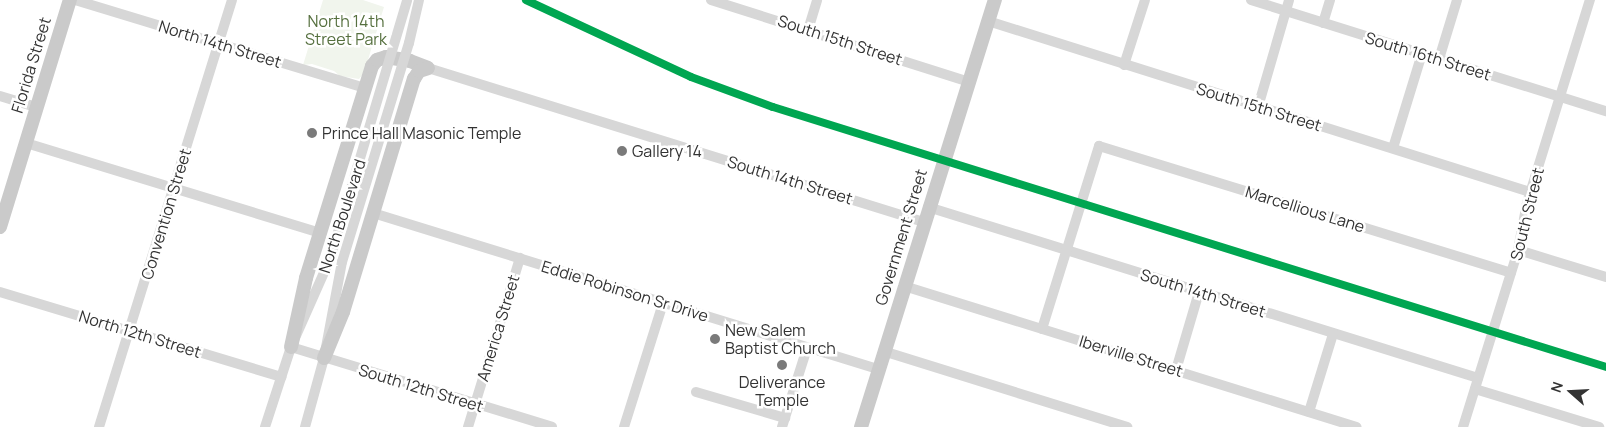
<!DOCTYPE html>
<html>
<head>
<meta charset="utf-8">
<style>
	body { margin:0 }
	#map { position:relative; width:1606px; height:427px; overflow:hidden; background:#fff; font-family:Manrope,sans-serif }
	div>[style] { position:absolute }
	.green>* { inset:0; background:#f1f5ed }
	.minor>* { height:10px; margin:-5px; padding:0 5px; transform-origin:5px; border-radius:5px; background:#d7d7d7 }
	.major>* { height:14px; margin:-7px; padding:0 7px; transform-origin:7px; border-radius:7px; background:#cacaca }
	.minor-bridge>* { height:10px; margin:-5px; padding:0 5px; transform-origin:5px; border-radius:5px; background:#d7d7d7 }
	.rail-1>* { height:8px; margin:-4px; padding:0 4px; transform-origin:4px; border-radius:4px; background:#00a651 }
	.dots>* { width:14px; height:14px; translate:-50% -50%; box-sizing:border-box; border:2px solid #fff; border-radius:50% }
	span { translate:-50% -50%; white-space:nowrap; text-align:center; line-height:1.15; -webkit-text-stroke:5px #fff; paint-order:stroke }
	.park-label { font-size:16px; color:#56703f }
	.street-label { font-size:16px; color:#333 }
	.poi-label { font-size:16px; color:#333 }
	.left { translate:0 -50%; text-align:left }
	.north { position:absolute; left:1546px; top:367px; width:50px; height:50px; -webkit-text-stroke:4px #fff; paint-order:stroke; rotate:289deg; font-size:14px; font-weight:700; line-height:20px; text-align:center; color:#333 }
	.north::after { content:''; display:block; margin:auto; width:18px; height:22px; background:#333; clip-path:polygon(50% 0,100% 100%,50% 72%,0 100%) }
</style>
</head>
<body>
<div id="map">
	<div class="green">
		<div style="clip-path:polygon(323px 0,363px 0,384px 7px,364px 73px,359px 79px,340px 76px,334px 71px,312px 64px,303px 65px)"></div>
	</div>
	<div class="minor">
		<div style="left:75px;top:0;width:303px;rotate:16.9deg"></div>
		<div style="left:711px;top:0;width:271px;rotate:17.6deg"></div>
		<div style="left:1251px;top:0;width:372px;rotate:17.4deg"></div>
		<div style="left:988px;top:21px;width:568px;rotate:17.51deg"></div>
		<div style="left:1323px;top:23px;width:24px;rotate:-73deg"></div>
		<div style="left:808px;top:30px;width:31px;rotate:-73deg"></div>
		<div style="left:1439px;top:59px;width:62px;rotate:-73deg"></div>
		<div style="left:1124px;top:65px;width:68px;rotate:-72.1deg"></div>
		<div style="left:428px;top:68px;width:519px;rotate:17.25deg"></div>
		<div style="left:0;top:96px;width:39px;rotate:17deg"></div>
		<div style="left:1258px;top:107px;width:111px;rotate:-73.8deg"></div>
		<div style="left:26px;top:143px;width:307px;rotate:17deg"></div>
		<div style="left:1393px;top:148px;width:98px;rotate:-72.9deg"></div>
		<div style="left:928px;top:207px;width:576px;rotate:17.27deg"></div>
		<div style="left:373px;top:213px;width:529px;rotate:17.17deg"></div>
		<div style="left:1518px;top:250px;width:92px;rotate:17.1deg"></div>
		<div style="left:904px;top:286px;width:474px;rotate:17.3deg"></div>
		<div style="left:0;top:292px;width:294px;rotate:16.8deg"></div>
		<div style="left:1042px;top:329px;width:192px;rotate:-72.7deg"></div>
		<div style="left:1099px;top:146px;width:431px;rotate:17.1deg"></div>
		<div style="left:291px;top:347px;width:273px;rotate:17deg"></div>
		<div style="left:883px;top:351px;width:256px;rotate:17.3deg"></div>
		<div style="left:1176px;top:370px;width:81px;rotate:-73.6deg"></div>
		<div style="left:1475px;top:389px;width:130px;rotate:17deg"></div>
		<div style="left:696px;top:392px;width:93px;rotate:16.3deg"></div>
		<div style="left:1309px;top:412px;width:82px;rotate:-72.9deg"></div>
		<div style="left:99px;top:427px;width:447px;rotate:-72.7deg"></div>
		<div style="left:265px;top:427px;width:84px;rotate:-72deg"></div>
		<div style="left:291px;top:347px;width:96px;rotate:-66.1deg"></div>
		<div style="left:305px;top:427px;width:72px;rotate:-74.6deg"></div>
		<div style="left:324px;top:358px;width:98px;rotate:-79.4deg"></div>
		<div style="left:468px;top:427px;width:177px;rotate:-72.9deg"></div>
		<div style="left:624px;top:427px;width:130px;rotate:-72.5deg"></div>
		<div style="left:782px;top:427px;width:83px;rotate:-72.4deg"></div>
		<div style="left:1463px;top:427px;width:185px;rotate:-72.7deg"></div>
		<div style="left:1518px;top:250px;width:48px;rotate:-79.2deg"></div>
		<div style="left:1527px;top:203px;width:213px;rotate:-72.8deg"></div>
	</div>
	<div class="major">
		<div style="left:0;top:227px;width:238px;rotate:-72.9deg"></div>
		<div style="left:291px;top:347px;width:71px;rotate:-77.7deg"></div>
		<div style="left:306px;top:278px;width:222px;rotate:-72.7deg"></div>
		<div style="left:372px;top:66px;width:8px;rotate:-50deg"></div>
		<div style="left:377px;top:60px;width:9px;rotate:-18deg"></div>
		<div style="left:386px;top:57px;width:24px;rotate:9deg"></div>
		<div style="left:410px;top:61px;width:19px;rotate:21deg"></div>
		<div style="left:324px;top:358px;width:50px;rotate:-67.6deg"></div>
		<div style="left:343px;top:312px;width:244px;rotate:-73.1deg"></div>
		<div style="left:414px;top:79px;width:9px;rotate:-58deg"></div>
		<div style="left:419px;top:71px;width:9px;rotate:-18deg"></div>
		<div style="left:861px;top:427px;width:448px;rotate:-72.6deg"></div>
	</div>
	<div class="minor-bridge">
		<div style="left:330px;top:259px;width:270px;rotate:-73.4deg"></div>
		<div style="left:342px;top:262px;width:229px;rotate:-73deg"></div>
		<div style="left:409px;top:43px;width:44px;rotate:-76.9deg"></div>
	</div>
	<div class="rail-1">
		<div style="left:526px;top:0;width:182px;rotate:25deg"></div>
		<div style="left:691px;top:77px;width:87px;rotate:20.1deg"></div>
		<div style="left:773px;top:107px;width:873px;rotate:17.33deg"></div>
	</div>
	<div class="dots">
		<div style="left:312px;top:133px;background:#7a7a7a"></div>
		<div style="left:622px;top:151px;background:#7a7a7a"></div>
		<div style="left:715px;top:339px;background:#7a7a7a"></div>
		<div style="left:782px;top:365px;background:#7a7a7a"></div>
	</div>
	<div class="park-label">
		<span style="left:346px;top:30px">North 14th<br>Street Park</span>
	</div>
	<div class="street-label">
		<span style="left:840px;top:40px;rotate:18deg">South 15th Street</span>
		<span style="left:220px;top:44px;rotate:17deg">North 14th Street</span>
		<span style="left:1428px;top:56px;rotate:17deg">South 16th Street</span>
		<span style="left:31px;top:65px;rotate:-73deg">Florida Street</span>
		<span style="left:1259px;top:107px;rotate:17deg">South 15th Street</span>
		<span style="left:790px;top:180px;rotate:17deg">South 14th Street</span>
		<span style="left:1305px;top:209px;rotate:17deg">Marcellious Lane</span>
		<span style="left:166px;top:214px;rotate:-73deg">Convention Street</span>
		<span style="left:1527px;top:214px;rotate:-76deg">South Street</span>
		<span style="left:342px;top:216px;rotate:-72deg">North Boulevard</span>
		<span style="left:901px;top:237px;rotate:-73deg">Government Street</span>
		<span style="left:625px;top:291px;rotate:17deg">Eddie Robinson Sr Drive</span>
		<span style="left:1203px;top:293px;rotate:17deg">South 14th Street</span>
		<span style="left:498px;top:328px;rotate:-73deg">America Street</span>
		<span style="left:140px;top:334px;rotate:17deg">North 12th Street</span>
		<span style="left:1131px;top:356px;rotate:17deg">Iberville Street</span>
		<span style="left:421px;top:388px;rotate:17deg">South 12th Street</span>
	</div>
	<div class="poi-label">
		<span class="left" style="left:322px;top:133px">Prince Hall Masonic Temple</span>
		<span class="left" style="left:632px;top:151px">Gallery 14</span>
		<span class="left" style="left:725px;top:339px">New Salem<br>Baptist Church</span>
		<span style="left:782px;top:391px">Deliverance<br>Temple</span>
	</div>
	<div class="north">N</div>
</div>
</body>
</html>
